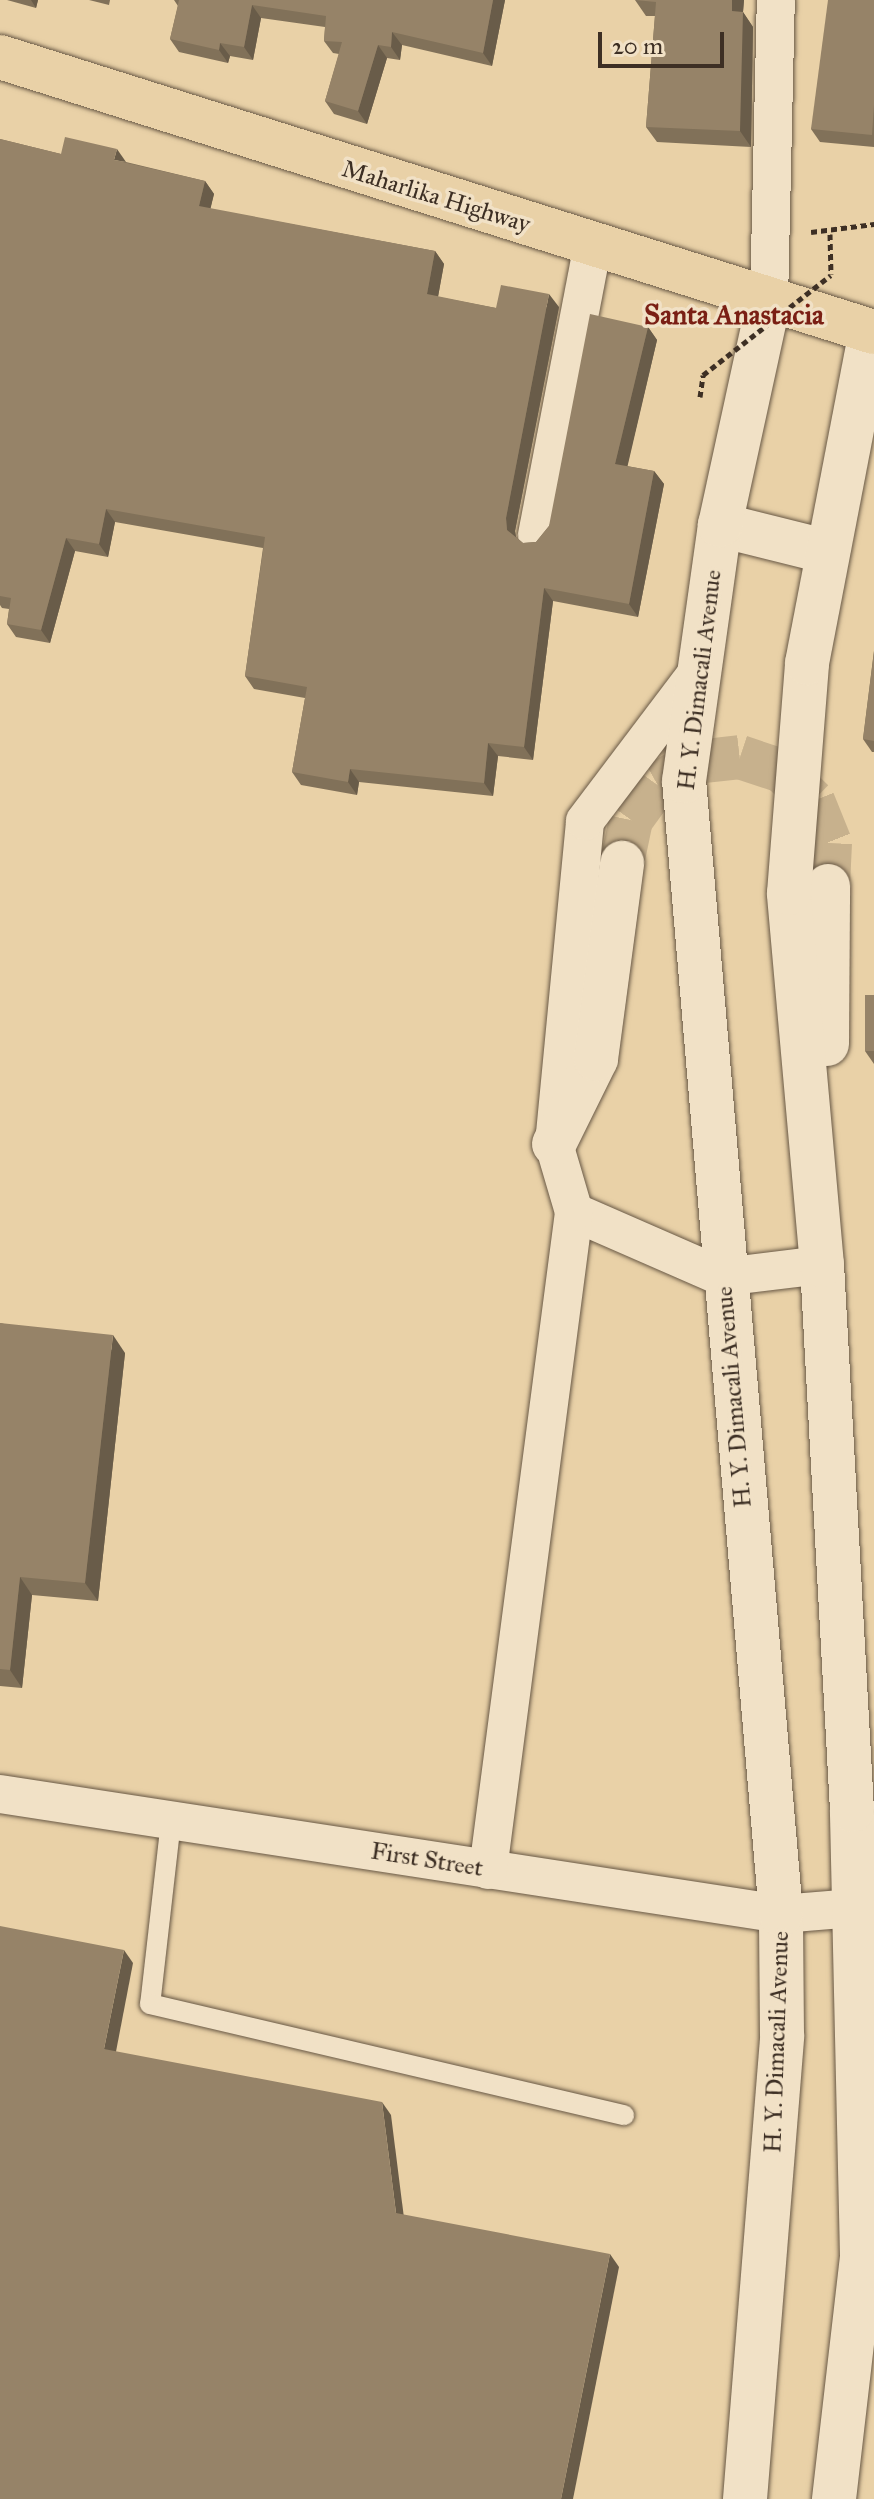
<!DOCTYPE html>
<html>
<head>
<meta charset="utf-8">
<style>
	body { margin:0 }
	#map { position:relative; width:874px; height:2499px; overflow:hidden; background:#e9d1a7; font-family:"IM FELL Great Primer",serif }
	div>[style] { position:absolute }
	.tertiary-tunnel>* { height:44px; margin-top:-22px; transform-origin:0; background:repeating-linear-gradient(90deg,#c7b18d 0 44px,transparent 0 66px) }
	.path>* { height:5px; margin-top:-2.5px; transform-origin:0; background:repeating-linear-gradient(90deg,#3d2f24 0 6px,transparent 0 10px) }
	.roads { filter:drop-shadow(0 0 2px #685845) drop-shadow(0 0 2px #685845) }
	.service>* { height:20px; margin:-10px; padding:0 10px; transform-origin:10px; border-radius:10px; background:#f1e1c6 }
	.minor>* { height:38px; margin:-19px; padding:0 19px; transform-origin:19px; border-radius:19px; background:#f1e1c6 }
	.tertiary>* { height:44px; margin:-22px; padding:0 22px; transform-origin:22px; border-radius:22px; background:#f1e1c6 }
	.trunk>* { height:44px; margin:-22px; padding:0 22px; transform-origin:22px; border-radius:22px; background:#e9d1a7 }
	.path-bridge>* { height:5px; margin-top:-2.5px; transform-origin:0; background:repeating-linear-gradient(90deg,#3d2f24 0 6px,transparent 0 10px) }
	.wall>* { inset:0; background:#817159 }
	.shaded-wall>* { inset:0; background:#695c49 }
	.building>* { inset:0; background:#968368 }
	span { translate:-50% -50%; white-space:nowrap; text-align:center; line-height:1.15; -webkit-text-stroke:7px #f1e1c6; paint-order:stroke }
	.street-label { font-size:24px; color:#3d2f24 }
	.quarter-label { font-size:28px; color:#7a1f14; font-weight:700 }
	.scale { position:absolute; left:598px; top:32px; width:126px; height:36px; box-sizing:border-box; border:4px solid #3d2f24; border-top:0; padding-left:10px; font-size:24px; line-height:28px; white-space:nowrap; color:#3d2f24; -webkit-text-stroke:6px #f1e1c6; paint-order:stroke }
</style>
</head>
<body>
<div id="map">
	<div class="tertiary-tunnel">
		<div style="left:622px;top:863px;width:44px;rotate:-78.2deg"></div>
		<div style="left:631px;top:820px;width:44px;rotate:-54.2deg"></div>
		<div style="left:657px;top:784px;width:45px;rotate:-29.4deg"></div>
		<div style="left:696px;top:762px;width:44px;rotate:-6.5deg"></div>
		<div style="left:740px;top:757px;width:44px;rotate:18.4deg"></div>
		<div style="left:782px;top:771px;width:43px;rotate:44.1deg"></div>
		<div style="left:813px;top:801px;width:45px;rotate:68deg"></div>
		<div style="left:830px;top:843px;width:43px;rotate:92.7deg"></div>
	</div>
	<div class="path">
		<div style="left:811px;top:232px;width:64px;rotate:-7.2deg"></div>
		<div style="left:830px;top:234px;width:40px;rotate:88.6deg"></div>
		<div style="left:700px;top:397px;width:22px;rotate:-82deg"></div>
	</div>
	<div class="roads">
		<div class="service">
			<div style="left:171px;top:1821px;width:184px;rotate:96.5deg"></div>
			<div style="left:150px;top:2004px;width:487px;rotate:13.2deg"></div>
		</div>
		<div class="minor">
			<div style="left:769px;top:301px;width:301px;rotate:-88.7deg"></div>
			<div style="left:537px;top:535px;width:295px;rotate:-79.1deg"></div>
			<div style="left:574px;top:1212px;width:163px;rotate:23.6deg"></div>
			<div style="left:723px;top:1277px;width:100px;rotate:-6.9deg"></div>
			<div style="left:0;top:1794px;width:790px;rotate:8.74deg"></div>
			<div style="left:781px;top:1914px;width:73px;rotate:-4.7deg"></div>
			<div style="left:488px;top:1870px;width:664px;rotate:-82.55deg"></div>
			<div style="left:574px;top:1212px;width:71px;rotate:-106.4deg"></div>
			<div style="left:554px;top:1144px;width:324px;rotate:-84.5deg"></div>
			<div style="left:585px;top:821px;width:191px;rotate:-52.9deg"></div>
		</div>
		<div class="tertiary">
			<div style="left:720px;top:525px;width:111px;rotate:14deg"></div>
			<div style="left:827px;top:1044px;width:158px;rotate:-89.6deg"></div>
			<div style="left:554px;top:1144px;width:95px;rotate:-63.7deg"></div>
			<div style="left:596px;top:1059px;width:198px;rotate:-82.4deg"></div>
			<div style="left:745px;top:2499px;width:465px;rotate:-85.4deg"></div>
			<div style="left:782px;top:2035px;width:121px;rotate:-90.5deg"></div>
			<div style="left:781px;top:1914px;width:1137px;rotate:-94.89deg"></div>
			<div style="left:684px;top:781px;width:259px;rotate:-82deg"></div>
			<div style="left:720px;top:525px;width:229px;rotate:-77.7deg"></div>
			<div style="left:834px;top:2499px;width:245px;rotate:-83.4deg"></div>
			<div style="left:862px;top:2256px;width:446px;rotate:-91.3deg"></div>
			<div style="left:852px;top:1810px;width:546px;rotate:-93.15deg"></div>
			<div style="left:822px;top:1265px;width:373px;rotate:-95.1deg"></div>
			<div style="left:789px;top:893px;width:231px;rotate:-85.5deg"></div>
			<div style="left:807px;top:663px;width:338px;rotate:-79.1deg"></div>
		</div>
		<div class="trunk">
			<div style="left:0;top:57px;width:916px;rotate:17.47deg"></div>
		</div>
	</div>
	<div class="path-bridge">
		<div style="left:703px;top:375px;width:162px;rotate:-38deg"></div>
	</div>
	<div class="wall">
		<div style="clip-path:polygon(7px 0,38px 0,36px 8px)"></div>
		<div style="clip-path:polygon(89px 0,110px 0,109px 5px)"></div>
		<div style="clip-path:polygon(174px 0,505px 0,492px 66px,402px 45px,400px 60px,387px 58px,367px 124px,334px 114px,325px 101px,339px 54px,333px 53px,324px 41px,325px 27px,261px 18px,253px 60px,230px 56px,228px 63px,179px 52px,170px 39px,178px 6px)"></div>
		<div style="clip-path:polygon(635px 0,744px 0,743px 12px,753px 27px,751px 147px,657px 142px,646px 127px,655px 16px,646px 16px)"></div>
		<div style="clip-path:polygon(874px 0,874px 147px,820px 142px,811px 129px)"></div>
		<div style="clip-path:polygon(0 139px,61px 154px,126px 162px,205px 181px,214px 194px,210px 209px,435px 251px,444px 264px,438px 297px,496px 308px,559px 307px,515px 531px,516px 537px,523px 543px,536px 542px,549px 526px,648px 327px,657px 340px,627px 466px,654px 471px,664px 484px,638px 617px,553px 601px,533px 760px,498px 756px,493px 796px,359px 782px,357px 795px,301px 785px,292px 772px,305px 698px,254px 689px,245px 676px,263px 548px,115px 522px,108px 557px,75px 551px,50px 643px,16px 637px,7px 624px,9px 609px,2px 608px,0 605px)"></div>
		<div style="clip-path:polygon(874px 651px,874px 752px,872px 752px,863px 739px)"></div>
		<div style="clip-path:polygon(874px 995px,874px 1064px,865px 1051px)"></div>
		<div style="clip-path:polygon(0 1323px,125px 1353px,98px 1601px,32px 1595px,22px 1688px,0 1686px)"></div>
	</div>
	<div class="shaded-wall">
		<div style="clip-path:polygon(31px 0,38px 0,36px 8px)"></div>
		<div style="clip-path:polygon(493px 0,505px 0,492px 66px,483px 53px)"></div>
		<div style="clip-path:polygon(732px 0,744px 0,743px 12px,753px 27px,751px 147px,740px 131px,732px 11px)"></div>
		<div style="clip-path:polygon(252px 5px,261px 18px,253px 60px,244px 47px)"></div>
		<div style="clip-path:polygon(392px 32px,402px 45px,400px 60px,391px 47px)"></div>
		<div style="clip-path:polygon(220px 43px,230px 56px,228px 63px,219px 50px)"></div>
		<div style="clip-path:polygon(378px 45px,387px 58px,367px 124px,358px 111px)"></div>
		<div style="clip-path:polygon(117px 149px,126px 162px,114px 160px)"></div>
		<div style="clip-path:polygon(205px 181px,214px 194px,208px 219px,199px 206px)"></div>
		<div style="clip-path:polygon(435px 251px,444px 264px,436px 307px,427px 294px)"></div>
		<div style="clip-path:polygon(549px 294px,559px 307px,515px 531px,517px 543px,507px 530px,506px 518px)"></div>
		<div style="clip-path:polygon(648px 327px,657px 340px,625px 477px,615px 464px)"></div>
		<div style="clip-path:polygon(654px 471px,664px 484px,638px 617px,629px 604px)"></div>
		<div style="clip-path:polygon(106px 509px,115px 522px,108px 557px,99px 544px)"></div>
		<div style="clip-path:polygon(66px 538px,75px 551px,50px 643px,41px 630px)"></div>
		<div style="clip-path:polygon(544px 588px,553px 601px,533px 760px,524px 747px)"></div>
		<div style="clip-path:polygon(488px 743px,498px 756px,493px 796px,484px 783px)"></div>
		<div style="clip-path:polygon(350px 769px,359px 782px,357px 795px,348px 782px)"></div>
		<div style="clip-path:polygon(113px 1335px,125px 1353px,98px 1601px,85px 1583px)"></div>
		<div style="clip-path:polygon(20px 1577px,32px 1595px,22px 1688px,10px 1670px)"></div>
		<div style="clip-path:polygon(124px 1950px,133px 1963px,114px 2062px,104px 2049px)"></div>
		<div style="clip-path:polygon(382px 2102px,391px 2115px,405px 2226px,396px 2213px)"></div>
		<div style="clip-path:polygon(610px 2254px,619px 2267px,573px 2499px,561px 2499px)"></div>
	</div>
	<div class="building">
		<div style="clip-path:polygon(179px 0,493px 0,483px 53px,392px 32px,391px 47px,378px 45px,358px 111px,325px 101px,342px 42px,324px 41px,326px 16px,252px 5px,244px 47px,220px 43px,219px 50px,170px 39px)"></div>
		<div style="clip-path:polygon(635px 0,732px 0,732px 11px,743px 12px,740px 131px,646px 127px,656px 2px)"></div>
		<div style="clip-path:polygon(828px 0,874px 0,874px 105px,872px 135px,811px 129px)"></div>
		<div style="clip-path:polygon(65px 137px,117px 149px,114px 160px,205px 181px,199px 206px,435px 251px,427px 294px,496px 308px,501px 285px,549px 294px,506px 518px,507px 530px,523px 543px,536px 542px,549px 526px,590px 314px,648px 327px,615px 464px,654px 471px,629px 604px,544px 588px,524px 747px,488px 743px,484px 783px,350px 769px,348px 782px,292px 772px,307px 687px,245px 676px,265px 537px,106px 509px,99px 544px,66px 538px,41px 630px,7px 624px,11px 598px,0 596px,0 139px,61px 154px)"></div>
		<div style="clip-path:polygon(874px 651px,874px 741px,863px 739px)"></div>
		<div style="clip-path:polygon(865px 995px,874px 995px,874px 1051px,865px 1051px)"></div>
		<div style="clip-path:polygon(0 1323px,113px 1335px,85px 1583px,20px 1577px,10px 1670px,0 1669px)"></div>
		<div style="clip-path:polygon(0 1926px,124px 1950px,104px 2049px,382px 2102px,396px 2213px,610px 2254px,561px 2499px,0 2499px)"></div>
	</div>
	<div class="street-label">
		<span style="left:436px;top:197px;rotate:17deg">Maharlika Highway</span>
		<span style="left:700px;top:680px;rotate:-83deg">H. Y. Dimacali Avenue</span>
		<span style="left:734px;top:1397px;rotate:-95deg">H. Y. Dimacali Avenue</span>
		<span style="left:427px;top:1860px;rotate:9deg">First Street</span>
		<span style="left:777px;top:2042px;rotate:-88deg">H. Y. Dimacali Avenue</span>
	</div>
	<div class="quarter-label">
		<span style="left:734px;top:315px">Santa Anastacia</span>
	</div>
	<div class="scale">20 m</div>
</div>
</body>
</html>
